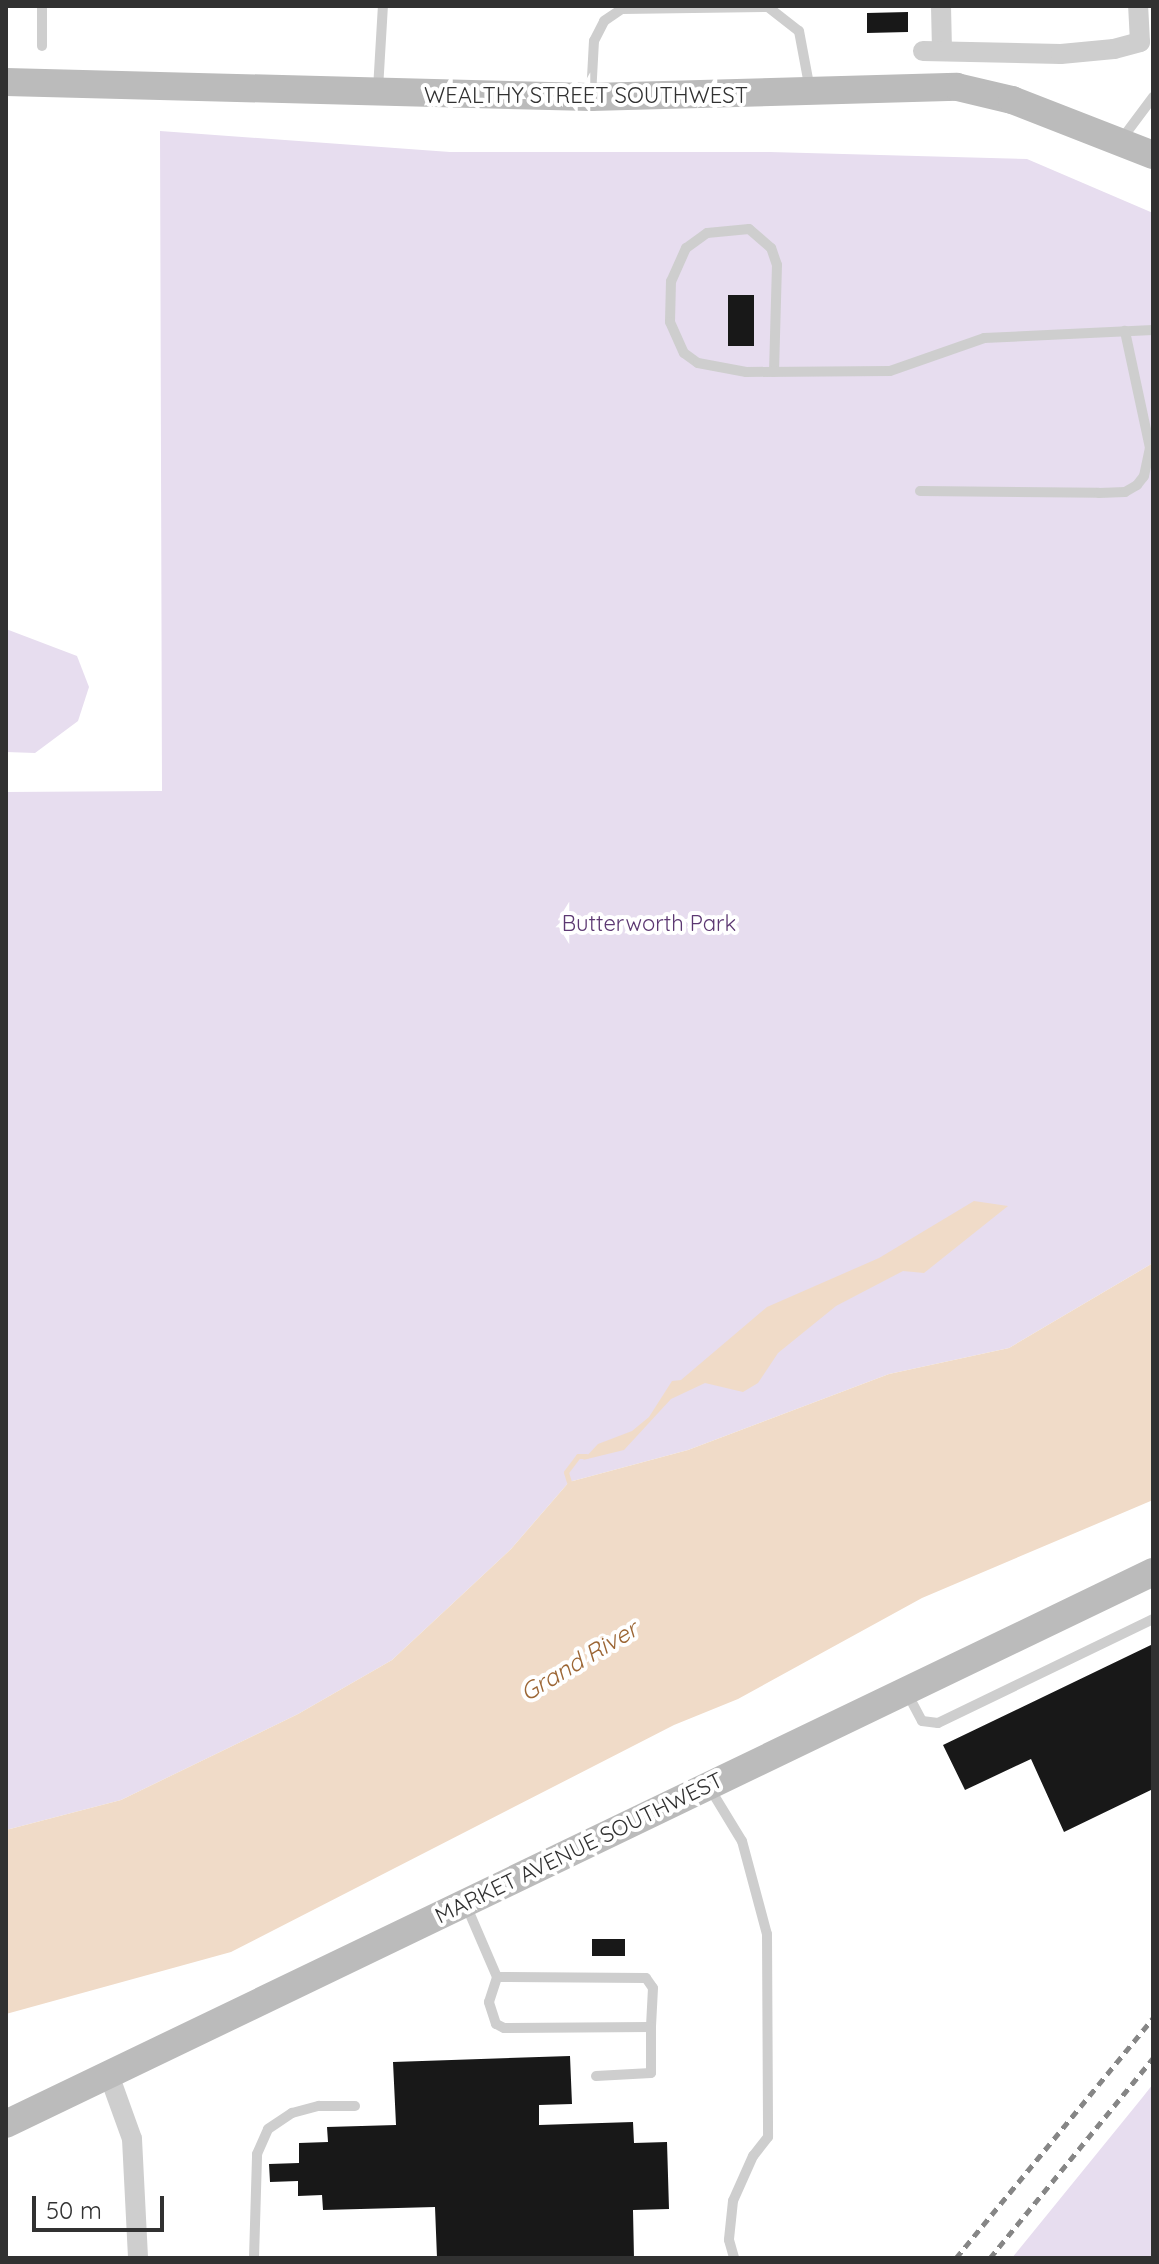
<!DOCTYPE html>
<html>
<head>
<meta charset="utf-8">
<style>
	body { margin:0 }
	#map { position:relative; width:1159px; height:2264px; overflow:hidden; background:#fff; font-family:Quicksand,sans-serif }
	div>[style] { position:absolute }
	.green>* { inset:0; background:#e7ddef }
	.water>* { inset:0; background:#f0dbc8 }
	.stream>* { height:5px; margin:-2.5px; padding:0 2.5px; transform-origin:2.5px; border-radius:2.5px; background:#f0dbc8 }
	.building>* { inset:0; background:#181818 }
	.service>* { height:10px; margin:-5px; padding:0 5px; transform-origin:5px; border-radius:5px; background:#cecece }
	.minor>* { height:20px; margin:-10px; padding:0 10px; transform-origin:10px; border-radius:10px; background:#cecece }
	.secondary>* { height:28px; margin:-14px; padding:0 14px; transform-origin:14px; border-radius:14px; background:#bbb }
	.rail>* { height:5px; margin-top:-2.5px; transform-origin:0; background:repeating-linear-gradient(90deg,#868686 0 8px,transparent 0 14px) }
	span { translate:-50% -50%; white-space:nowrap; text-align:center; line-height:1.15; -webkit-text-stroke:8px #fff; paint-order:stroke }
	.street-label { font-size:22px; color:#313131 }
	.park-label { font-size:22px; color:#5c3872 }
	.water-label { font-size:24px; color:#9c6635; font-style:italic }
	.frame { position:absolute; inset:0; border:8px solid #313131; pointer-events:none }
	.scale { position:absolute; left:32px; top:2196px; width:132px; height:36px; box-sizing:border-box; border:4px solid #313131; border-top:0; padding-left:10px; font-size:24px; line-height:28px; white-space:nowrap; color:#313131; -webkit-text-stroke:6px #fff; paint-order:stroke }
</style>
</head>
<body>
<div id="map">
	<div class="green">
		<div style="clip-path:polygon(160px 131px,450px 152px,770px 152px,1027px 159px,1153px 213px,1153px 1263px,1009px 1348px,889px 1374px,688px 1450px,569px 1482px,511px 1549px,392px 1660px,298px 1714px,121px 1800px,6px 1830px,6px 792px,162px 791px)"></div>
		<div style="clip-path:polygon(6px 629px,77px 656px,89px 687px,78px 721px,35px 753px,6px 752px)"></div>
		<div style="clip-path:polygon(1153px 2084px,1153px 2258px,1012px 2258px,1142px 2098px)"></div>
	</div>
	<div class="water">
		<div style="clip-path:polygon(974px 1201px,1008px 1206px,924px 1273px,903px 1271px,836px 1306px,778px 1353px,758px 1383px,743px 1392px,705px 1383px,671px 1399px,624px 1450px,583px 1460px,598px 1444px,632px 1431px,649px 1417px,672px 1381px,681px 1380px,767px 1307px,879px 1258px)"></div>
		<div style="clip-path:polygon(1153px 1263px,1153px 1500px,922px 1598px,738px 1699px,674px 1725px,231px 1952px,6px 2014px,6px 1830px,121px 1800px,298px 1714px,392px 1660px,511px 1549px,569px 1482px,688px 1450px,889px 1374px,1009px 1348px)"></div>
	</div>
	<div class="stream">
		<div style="left:569px;top:1482px;width:10px;rotate:-107deg"></div>
		<div style="left:566px;top:1472px;width:20px;rotate:-53deg"></div>
		<div style="left:578px;top:1456px;width:8px"></div>
	</div>
	<div class="building">
		<div style="clip-path:polygon(908px 12px,908px 32px,867px 33px,867px 13px)"></div>
		<div style="clip-path:polygon(728px 295px,754px 295px,754px 346px,728px 346px)"></div>
		<div style="clip-path:polygon(1153px 1644px,1153px 1789px,1064px 1832px,1031px 1759px,965px 1790px,943px 1745px)"></div>
		<div style="clip-path:polygon(592px 1939px,625px 1939px,625px 1956px,592px 1956px)"></div>
		<div style="clip-path:polygon(570px 2056px,572px 2104px,539px 2105px,539px 2125px,633px 2122px,634px 2143px,667px 2142px,669px 2209px,633px 2210px,634px 2258px,437px 2258px,435px 2207px,323px 2210px,322px 2195px,298px 2196px,298px 2181px,270px 2182px,269px 2164px,299px 2163px,299px 2143px,328px 2142px,327px 2127px,396px 2125px,393px 2062px)"></div>
	</div>
	<div class="service">
		<div style="left:42px;top:6px;width:40px;rotate:90deg"></div>
		<div style="left:378px;top:89px;width:83px;rotate:-86.6deg"></div>
		<div style="left:591px;top:96px;width:55px;rotate:-86.9deg"></div>
		<div style="left:594px;top:41px;width:22px;rotate:-63deg"></div>
		<div style="left:604px;top:21px;width:22px;rotate:-34deg"></div>
		<div style="left:622px;top:9px;width:146px;rotate:-0.8deg"></div>
		<div style="left:768px;top:7px;width:39px;rotate:38deg"></div>
		<div style="left:799px;top:31px;width:60px;rotate:79.4deg"></div>
		<div style="left:1121px;top:140px;width:54px;rotate:-53.3deg"></div>
		<div style="left:774px;top:372px;width:107px;rotate:-88.4deg"></div>
		<div style="left:777px;top:265px;width:18px;rotate:-109deg"></div>
		<div style="left:771px;top:248px;width:29px;rotate:-139deg"></div>
		<div style="left:749px;top:229px;width:42px;rotate:174.6deg"></div>
		<div style="left:707px;top:233px;width:26px;rotate:144deg"></div>
		<div style="left:686px;top:248px;width:36px;rotate:114deg"></div>
		<div style="left:671px;top:281px;width:41px;rotate:91.4deg"></div>
		<div style="left:670px;top:322px;width:34px;rotate:66deg"></div>
		<div style="left:684px;top:353px;width:17px;rotate:36deg"></div>
		<div style="left:698px;top:363px;width:49px;rotate:10.6deg"></div>
		<div style="left:746px;top:372px;width:144px;rotate:-0.4deg"></div>
		<div style="left:890px;top:371px;width:100px;rotate:-19.3deg"></div>
		<div style="left:984px;top:338px;width:169px;rotate:-2.7deg"></div>
		<div style="left:920px;top:491px;width:179px;rotate:0.6deg"></div>
		<div style="left:1099px;top:493px;width:26px;rotate:-2deg"></div>
		<div style="left:1125px;top:492px;width:14px;rotate:-30deg"></div>
		<div style="left:1137px;top:485px;width:11px;rotate:-52deg"></div>
		<div style="left:1144px;top:476px;width:29px;rotate:-78deg"></div>
		<div style="left:1150px;top:448px;width:120px;rotate:-102.1deg"></div>
		<div style="left:906px;top:1691px;width:34px;rotate:62deg"></div>
		<div style="left:922px;top:1721px;width:16px;rotate:7deg"></div>
		<div style="left:938px;top:1723px;width:239px;rotate:-25.8deg"></div>
		<div style="left:709px;top:1787px;width:63px;rotate:58.6deg"></div>
		<div style="left:742px;top:1841px;width:96px;rotate:75deg"></div>
		<div style="left:767px;top:1934px;width:203px;rotate:89.7deg"></div>
		<div style="left:768px;top:2137px;width:24px;rotate:128deg"></div>
		<div style="left:753px;top:2156px;width:49px;rotate:114deg"></div>
		<div style="left:733px;top:2201px;width:39px;rotate:96deg"></div>
		<div style="left:729px;top:2240px;width:19px;rotate:74deg"></div>
		<div style="left:466px;top:1905px;width:78px;rotate:66.7deg"></div>
		<div style="left:497px;top:1977px;width:149px;rotate:0.4deg"></div>
		<div style="left:646px;top:1978px;width:12px;rotate:55deg"></div>
		<div style="left:653px;top:1988px;width:39px;rotate:93deg"></div>
		<div style="left:651px;top:2027px;width:147px;rotate:179.6deg"></div>
		<div style="left:504px;top:2028px;width:9px;rotate:-153deg"></div>
		<div style="left:496px;top:2024px;width:23px;rotate:-108deg"></div>
		<div style="left:489px;top:2002px;width:26px;rotate:-72deg"></div>
		<div style="left:596px;top:2076px;width:55px;rotate:-3.1deg"></div>
		<div style="left:651px;top:2073px;width:46px;rotate:-90deg"></div>
		<div style="left:254px;top:2258px;width:104px;rotate:-88.3deg"></div>
		<div style="left:257px;top:2154px;width:27px;rotate:-66deg"></div>
		<div style="left:268px;top:2129px;width:29px;rotate:-34deg"></div>
		<div style="left:292px;top:2113px;width:28px;rotate:-15deg"></div>
		<div style="left:319px;top:2106px;width:36px"></div>
	</div>
	<div class="minor">
		<div style="left:941px;top:6px;width:43px;rotate:88.7deg"></div>
		<div style="left:923px;top:51px;width:138px;rotate:1.2deg"></div>
		<div style="left:1061px;top:54px;width:53px;rotate:-5.4deg"></div>
		<div style="left:1114px;top:49px;width:27px;rotate:-15deg"></div>
		<div style="left:1140px;top:42px;width:36px;rotate:-93deg"></div>
		<div style="left:109px;top:2075px;width:68px;rotate:70.2deg"></div>
		<div style="left:132px;top:2139px;width:119px;rotate:87.1deg"></div>
	</div>
	<div class="secondary">
		<div style="left:6px;top:82px;width:585px;rotate:1.47deg"></div>
		<div style="left:591px;top:97px;width:366px;rotate:-1.6deg"></div>
		<div style="left:957px;top:87px;width:57px;rotate:13.3deg"></div>
		<div style="left:1012px;top:100px;width:151px;rotate:21.3deg"></div>
		<div style="left:6px;top:2124px;width:1273px;rotate:-25.7deg"></div>
	</div>
	<div class="rail">
		<div style="left:956px;top:2258px;width:310px;rotate:-50.6deg"></div>
		<div style="left:990px;top:2258px;width:258px;rotate:-50.8deg"></div>
	</div>
	<div class="street-label">
		<span style="left:586px;top:96px">WEALTHY STREET SOUTHWEST</span>
		<span style="left:579px;top:1848px;rotate:-26deg">MARKET AVENUE SOUTHWEST</span>
	</div>
	<div class="park-label">
		<span style="left:649px;top:924px">Butterworth Park</span>
	</div>
	<div class="water-label">
		<span style="left:579px;top:1661px;rotate:-31deg">Grand River</span>
	</div>
	<div class="frame"></div>
	<div class="scale">50 m</div>
</div>
</body>
</html>
